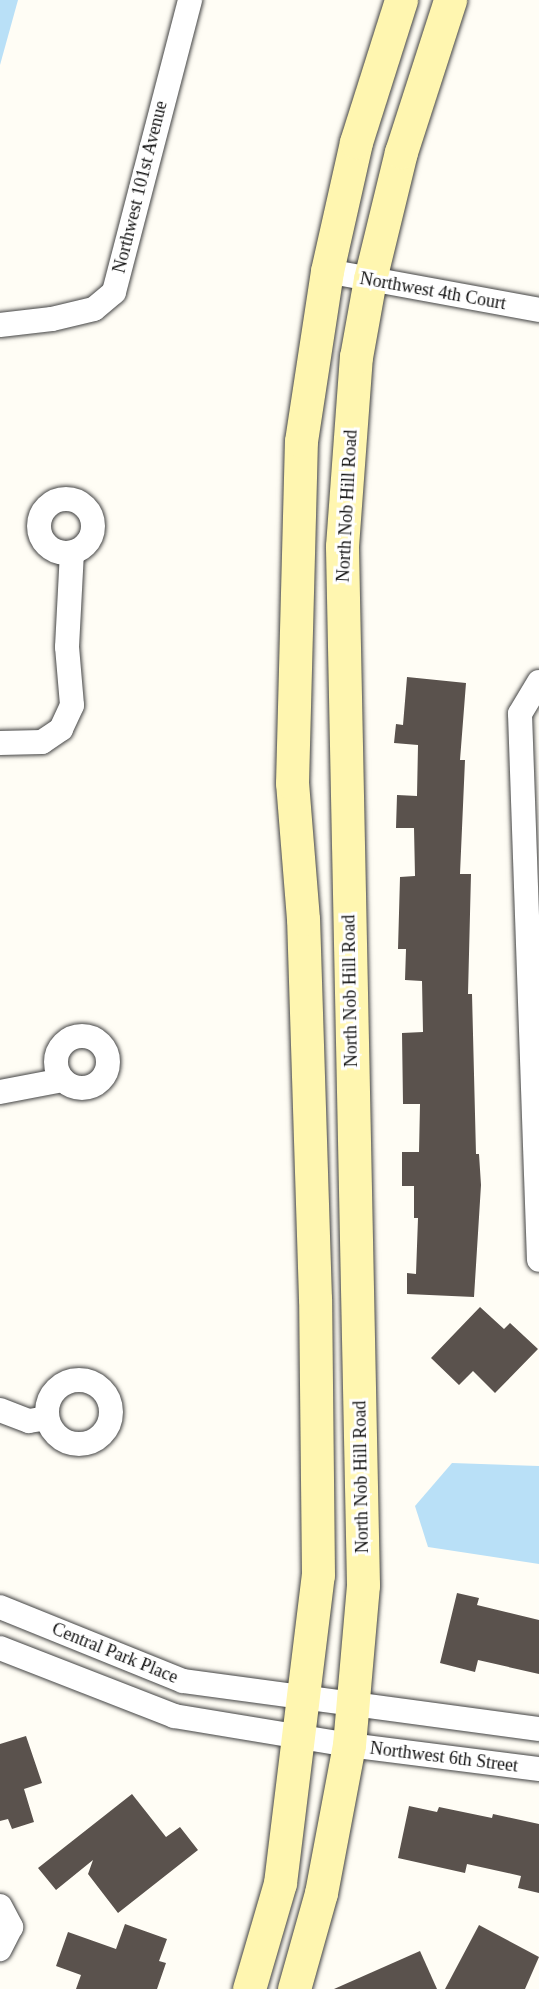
<!DOCTYPE html>
<html>
<head>
<meta charset="utf-8">
<style>
	body { margin:0 }
	#map { position:relative; width:539px; height:1989px; overflow:hidden; background:#fffdf5; font-family:Georgia,serif }
	div>[style] { position:absolute }
	.water>* { inset:0; background:#b9e0f7 }
	.building>* { inset:0; background:#5a524d }
	.roads { filter:drop-shadow(0 0 2px #444) drop-shadow(0 0 2px #444) }
	.minor>* { height:24px; margin:-12px; padding:0 12px; transform-origin:12px; border-radius:12px; background:#fff }
	.minor>.ring { margin:-12px; padding:0; box-sizing:content-box; background:none; border:24px solid #fff; border-radius:50% }
	.secondary>* { height:33px; margin:-16.5px; padding:0 16.5px; transform-origin:16.5px; border-radius:16.5px; background:#fff6b0 }
	span { translate:-50% -50%; white-space:nowrap; text-align:center; line-height:1.15; -webkit-text-stroke:6px #fff; paint-order:stroke }
	.street-label { font-size:18px; color:#111 }
</style>
</head>
<body>
<div id="map">
	<div class="water">
		<div style="clip-path:polygon(0 0,18px 0,0 65px)"></div>
		<div style="clip-path:polygon(452px 1463px,539px 1466px,539px 1564px,428px 1547px,415px 1506px)"></div>
	</div>
	<div class="building">
		<div style="clip-path:polygon(407px 677px,466px 683px,460px 760px,465px 760px,460px 874px,471px 874px,468px 994px,472px 994px,476px 1154px,479px 1154px,481px 1185px,474px 1297px,407px 1294px,407px 1273px,416px 1274px,418px 1218px,414px 1218px,414px 1186px,402px 1186px,402px 1152px,419px 1152px,420px 1104px,403px 1104px,402px 1033px,423px 1032px,422px 981px,405px 980px,406px 949px,398px 949px,400px 877px,415px 876px,414px 828px,396px 828px,397px 795px,417px 796px,418px 745px,394px 743px,396px 724px,403px 725px)"></div>
		<div style="clip-path:polygon(480px 1307px,504px 1329px,510px 1323px,538px 1349px,495px 1393px,473px 1371px,459px 1385px,431px 1358px)"></div>
		<div style="clip-path:polygon(457px 1593px,479px 1598px,477px 1605px,539px 1620px,539px 1674px,478px 1660px,475px 1672px,440px 1663px)"></div>
		<div style="clip-path:polygon(26px 1736px,42px 1783px,24px 1789px,34px 1822px,12px 1829px,8px 1819px,0 1821px,0 1744px)"></div>
		<div style="clip-path:polygon(132px 1794px,166px 1837px,180px 1827px,198px 1850px,118px 1913px,88px 1874px,93px 1860px,56px 1890px,38px 1868px)"></div>
		<div style="clip-path:polygon(409px 1806px,437px 1812px,439px 1807px,492px 1818px,493px 1814px,539px 1824px,539px 1893px,518px 1888px,521px 1876px,467px 1864px,465px 1873px,398px 1858px)"></div>
		<div style="clip-path:polygon(125px 1924px,167px 1939px,159px 1961px,166px 1963px,157px 1989px,76px 1989px,81px 1975px,56px 1966px,68px 1932px,116px 1949px)"></div>
		<div style="clip-path:polygon(479px 1925px,539px 1957px,525px 1989px,445px 1989px)"></div>
		<div style="clip-path:polygon(420px 1951px,437px 1989px,334px 1989px)"></div>
	</div>
	<div class="roads">
		<div class="minor">
			<div style="left:327px;top:271px;width:216px;rotate:10.4deg"></div>
			<div style="left:0;top:325px;width:52px;rotate:-6.6deg"></div>
			<div style="left:52px;top:319px;width:43px;rotate:-13.4deg"></div>
			<div style="left:94px;top:309px;width:26px;rotate:-40deg"></div>
			<div style="left:114px;top:292px;width:302px;rotate:-75.4deg"></div>
			<div class="ring" style="left:39px;top:499px;width:30px;height:30px"></div>
			<div style="left:539px;top:682px;width:37px;rotate:121deg"></div>
			<div style="left:520px;top:714px;width:546px;rotate:88.01deg"></div>
			<div style="left:0;top:743px;width:42px;rotate:-1.4deg"></div>
			<div style="left:42px;top:742px;width:23px;rotate:-34deg"></div>
			<div style="left:61px;top:729px;width:26px;rotate:-65deg"></div>
			<div style="left:72px;top:705px;width:58px;rotate:-94.9deg"></div>
			<div style="left:67px;top:647px;width:94px;rotate:-87deg"></div>
			<div class="ring" style="left:56px;top:1036px;width:28px;height:28px"></div>
			<div style="left:0;top:1092px;width:64px;rotate:-10.8deg"></div>
			<div class="ring" style="left:47px;top:1380px;width:40px;height:40px"></div>
			<div style="left:0;top:1410px;width:31px;rotate:21deg"></div>
			<div style="left:29px;top:1421px;width:18px;rotate:-9deg"></div>
			<div style="left:0;top:1607px;width:197px;rotate:22deg"></div>
			<div style="left:183px;top:1681px;width:359px;rotate:7.7deg"></div>
			<div style="left:0;top:1648px;width:187px;rotate:21.3deg"></div>
			<div style="left:174px;top:1716px;width:177px;rotate:9.4deg"></div>
			<div style="left:349px;top:1745px;width:192px;rotate:7.2deg"></div>
			<div style="left:0;top:1906px;width:24px;rotate:62deg"></div>
			<div style="left:11px;top:1927px;width:25px;rotate:117deg"></div>
		</div>
		<div class="secondary">
			<div style="left:249px;top:1989px;width:110px;rotate:-73.7deg"></div>
			<div style="left:280px;top:1883px;width:310px;rotate:-83deg"></div>
			<div style="left:318px;top:1575px;width:276px;rotate:-90.6deg"></div>
			<div style="left:315px;top:1299px;width:380px;rotate:-91.8deg"></div>
			<div style="left:303px;top:919px;width:136px;rotate:-94.6deg"></div>
			<div style="left:292px;top:783px;width:342px;rotate:-88.5deg"></div>
			<div style="left:301px;top:441px;width:172px;rotate:-81.3deg"></div>
			<div style="left:327px;top:271px;width:132px;rotate:-77.3deg"></div>
			<div style="left:356px;top:142px;width:149px;rotate:-72.4deg"></div>
			<div style="left:294px;top:1989px;width:100px;rotate:-74.3deg"></div>
			<div style="left:321px;top:1893px;width:151px;rotate:-79.3deg"></div>
			<div style="left:349px;top:1745px;width:161px;rotate:-85deg"></div>
			<div style="left:363px;top:1585px;width:1039px;rotate:-91.16deg"></div>
			<div style="left:342px;top:546px;width:190px;rotate:-85.8deg"></div>
			<div style="left:356px;top:357px;width:79px;rotate:-79.8deg"></div>
			<div style="left:370px;top:279px;width:131px;rotate:-76.3deg"></div>
			<div style="left:401px;top:152px;width:160px;rotate:-72.1deg"></div>
		</div>
	</div>
	<div class="street-label">
		<span style="left:140px;top:187px;rotate:-76deg">Northwest 101st Avenue</span>
		<span style="left:433px;top:291px;rotate:10deg">Northwest 4th Court</span>
		<span style="left:347px;top:506px;rotate:-87deg">North Nob Hill Road</span>
		<span style="left:350px;top:991px;rotate:-91deg">North Nob Hill Road</span>
		<span style="left:361px;top:1477px;rotate:-91deg">North Nob Hill Road</span>
		<span style="left:115px;top:1653px;rotate:22deg">Central Park Place</span>
		<span style="left:444px;top:1757px;rotate:7deg">Northwest 6th Street</span>
	</div>
</div>
</body>
</html>
